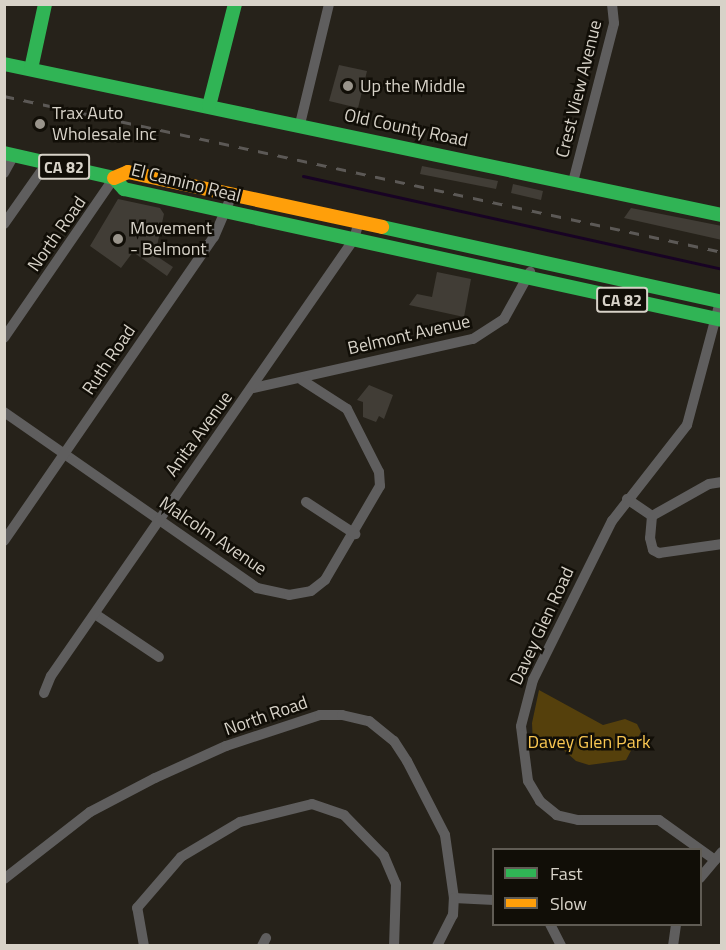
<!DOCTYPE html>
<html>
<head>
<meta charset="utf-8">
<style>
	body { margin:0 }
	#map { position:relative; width:726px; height:950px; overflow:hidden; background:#26221a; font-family:"Titillium Web",sans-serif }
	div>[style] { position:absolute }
	.green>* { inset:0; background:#55400c }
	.stream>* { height:3px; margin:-1.5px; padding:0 1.5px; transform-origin:1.5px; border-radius:1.5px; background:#180324 }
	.building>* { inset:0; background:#413d36 }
	.street>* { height:10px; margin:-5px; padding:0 5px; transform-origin:5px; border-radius:5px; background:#5f5e5e }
	.fast>* { height:14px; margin:-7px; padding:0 7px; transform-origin:7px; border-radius:7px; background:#30b455 }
	.slow>* { height:14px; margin:-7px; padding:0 7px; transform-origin:7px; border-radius:7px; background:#ff9f0a }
	.rail>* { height:3px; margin-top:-1.5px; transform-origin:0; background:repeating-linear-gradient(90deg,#5c5956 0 10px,transparent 0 20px) }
	.dots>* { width:16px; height:16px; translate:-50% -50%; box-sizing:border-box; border:3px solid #110e07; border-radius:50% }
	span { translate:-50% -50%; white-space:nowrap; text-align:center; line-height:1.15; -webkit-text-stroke:5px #110e07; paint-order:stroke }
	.shield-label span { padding:2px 4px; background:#110e07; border:2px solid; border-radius:4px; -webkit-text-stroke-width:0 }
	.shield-label { font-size:16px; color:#d7d2c8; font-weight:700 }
	.poi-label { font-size:18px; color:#d7d2c8 }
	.left { translate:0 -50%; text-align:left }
	.street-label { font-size:18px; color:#d7d2c8 }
	.park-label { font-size:18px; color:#f8c652 }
	.frame { position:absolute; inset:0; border:6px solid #d7d2c8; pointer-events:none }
	.legend { position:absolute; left:492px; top:848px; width:210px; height:78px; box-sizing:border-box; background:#110e07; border:2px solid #605c54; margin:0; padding:8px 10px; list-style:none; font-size:18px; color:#d7d2c8 }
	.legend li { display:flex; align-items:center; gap:12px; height:30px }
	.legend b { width:30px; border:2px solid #605c54 }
</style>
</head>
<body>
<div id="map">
	<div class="green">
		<div style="clip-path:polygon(539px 690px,603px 725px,625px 719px,637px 724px,641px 732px,626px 760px,589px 765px,576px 761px,556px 743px,548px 748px,533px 745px,532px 723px)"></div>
	</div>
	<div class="stream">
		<div style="left:303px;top:176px;width:429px;rotate:12.5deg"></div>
	</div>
	<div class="building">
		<div style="clip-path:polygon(339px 65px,367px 71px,358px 108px,329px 101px)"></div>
		<div style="clip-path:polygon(422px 166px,498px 181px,496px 189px,420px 174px)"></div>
		<div style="clip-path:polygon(513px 184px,543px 191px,541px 200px,511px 193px)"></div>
		<div style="clip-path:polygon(118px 199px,160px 208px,164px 214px,155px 255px,173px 267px,167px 276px,133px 252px,121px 268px,90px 246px)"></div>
		<div style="clip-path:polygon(631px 208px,722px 226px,722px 240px,624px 218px)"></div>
		<div style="clip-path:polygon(437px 272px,471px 279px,464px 317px,409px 305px,417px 294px,432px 297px)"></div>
		<div style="clip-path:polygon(369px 385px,393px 395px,384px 419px,379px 416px,376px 422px,363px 417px,363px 402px,357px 400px)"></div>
	</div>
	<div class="street">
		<div style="left:300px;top:124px;width:123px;rotate:-76.4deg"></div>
		<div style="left:4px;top:173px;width:21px;rotate:-61deg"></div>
		<div style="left:573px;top:182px;width:164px;rotate:-75.5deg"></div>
		<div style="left:614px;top:23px;width:19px;rotate:-96deg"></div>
		<div style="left:4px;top:224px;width:75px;rotate:-54.8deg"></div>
		<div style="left:4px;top:338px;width:194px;rotate:-55.5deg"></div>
		<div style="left:253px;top:388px;width:225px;rotate:-12.6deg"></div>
		<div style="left:473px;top:339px;width:37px;rotate:-33deg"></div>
		<div style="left:504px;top:319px;width:54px;rotate:-61deg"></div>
		<div style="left:4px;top:412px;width:308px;rotate:34.8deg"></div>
		<div style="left:257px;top:588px;width:33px;rotate:12deg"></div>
		<div style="left:289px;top:595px;width:22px;rotate:-10deg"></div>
		<div style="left:311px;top:591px;width:18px;rotate:-38deg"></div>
		<div style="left:325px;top:580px;width:109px;rotate:-59.7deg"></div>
		<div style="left:380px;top:486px;width:14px;rotate:-94deg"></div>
		<div style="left:379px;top:472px;width:71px;rotate:-116.9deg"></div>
		<div style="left:347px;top:409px;width:54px;rotate:-147.2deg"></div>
		<div style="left:627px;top:499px;width:30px;rotate:34deg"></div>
		<div style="left:306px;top:502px;width:59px;rotate:33.1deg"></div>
		<div style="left:652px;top:516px;width:22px;rotate:95deg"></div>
		<div style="left:650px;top:538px;width:12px;rotate:76deg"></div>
		<div style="left:653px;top:550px;width:7px;rotate:27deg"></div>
		<div style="left:659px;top:553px;width:64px;rotate:-8.1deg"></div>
		<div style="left:652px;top:516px;width:65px;rotate:-29.3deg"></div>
		<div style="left:709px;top:484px;width:13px;rotate:-9deg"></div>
		<div style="left:4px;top:541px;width:369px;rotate:-55.4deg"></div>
		<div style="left:214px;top:237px;width:46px;rotate:-66.8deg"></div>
		<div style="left:95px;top:614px;width:77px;rotate:33.9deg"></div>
		<div style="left:44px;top:693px;width:18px;rotate:-68deg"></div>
		<div style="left:51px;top:676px;width:532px;rotate:-55.26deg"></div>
		<div style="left:354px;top:239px;width:18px;rotate:-74deg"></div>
		<div style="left:715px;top:860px;width:69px;rotate:-144.5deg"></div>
		<div style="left:659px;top:820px;width:81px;rotate:180deg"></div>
		<div style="left:578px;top:820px;width:22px;rotate:-167deg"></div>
		<div style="left:557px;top:815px;width:22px;rotate:-141deg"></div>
		<div style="left:540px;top:801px;width:23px;rotate:-121deg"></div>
		<div style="left:528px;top:781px;width:55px;rotate:-97.3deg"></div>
		<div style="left:521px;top:726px;width:48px;rotate:-75.4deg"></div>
		<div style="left:533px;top:680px;width:178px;rotate:-63.6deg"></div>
		<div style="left:612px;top:521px;width:122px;rotate:-52deg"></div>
		<div style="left:687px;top:425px;width:127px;rotate:-75deg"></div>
		<div style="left:700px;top:878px;width:34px;rotate:-50deg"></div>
		<div style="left:4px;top:879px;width:109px;rotate:-37.9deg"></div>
		<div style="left:90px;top:812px;width:73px;rotate:-27.6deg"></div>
		<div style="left:155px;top:778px;width:78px;rotate:-24.3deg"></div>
		<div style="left:226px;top:746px;width:99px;rotate:-18.3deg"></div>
		<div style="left:320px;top:715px;width:22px"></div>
		<div style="left:342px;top:715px;width:28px;rotate:13deg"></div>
		<div style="left:369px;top:721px;width:32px;rotate:39deg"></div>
		<div style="left:394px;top:741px;width:24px;rotate:57deg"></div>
		<div style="left:407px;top:761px;width:83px;rotate:62.8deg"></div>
		<div style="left:445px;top:835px;width:64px;rotate:81.9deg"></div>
		<div style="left:454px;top:898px;width:40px;rotate:2.9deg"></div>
		<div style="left:550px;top:924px;width:25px;rotate:63deg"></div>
		<div style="left:144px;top:946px;width:39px;rotate:-100deg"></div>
		<div style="left:137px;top:908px;width:67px;rotate:-49.2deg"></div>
		<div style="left:181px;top:857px;width:69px;rotate:-30.7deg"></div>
		<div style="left:240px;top:822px;width:74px;rotate:-14deg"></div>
		<div style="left:312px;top:804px;width:34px;rotate:19deg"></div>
		<div style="left:344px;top:815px;width:57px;rotate:45.7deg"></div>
		<div style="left:384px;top:856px;width:30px;rotate:67deg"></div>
		<div style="left:396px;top:884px;width:62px;rotate:91.8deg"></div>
		<div style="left:262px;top:946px;width:9px;rotate:-63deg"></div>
		<div style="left:437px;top:946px;width:35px;rotate:-63deg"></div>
		<div style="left:453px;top:915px;width:17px;rotate:-87deg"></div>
		<div style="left:673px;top:946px;width:22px;rotate:-82deg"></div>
	</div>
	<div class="fast">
		<div style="left:4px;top:64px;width:734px;rotate:11.88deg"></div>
		<div style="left:31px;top:69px;width:66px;rotate:-77.8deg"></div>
		<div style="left:209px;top:106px;width:105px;rotate:-75.7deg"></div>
		<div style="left:4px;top:153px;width:113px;rotate:12.8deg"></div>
		<div style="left:114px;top:178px;width:15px;rotate:48deg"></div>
		<div style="left:124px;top:189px;width:612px;rotate:12.36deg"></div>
		<div style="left:382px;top:227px;width:348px;rotate:12.4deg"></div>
	</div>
	<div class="slow">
		<div style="left:114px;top:178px;width:15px;rotate:-23deg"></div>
		<div style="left:128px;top:172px;width:260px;rotate:12.2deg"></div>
	</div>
	<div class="rail">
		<div style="left:4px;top:96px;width:735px;rotate:12.26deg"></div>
	</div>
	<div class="dots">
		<div style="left:348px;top:86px;background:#99948b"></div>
		<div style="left:40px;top:124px;background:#99948b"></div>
		<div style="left:118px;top:239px;background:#99948b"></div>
	</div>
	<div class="shield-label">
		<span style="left:64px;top:167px">CA 82</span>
		<span style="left:622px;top:300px">CA 82</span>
	</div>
	<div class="poi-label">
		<span class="left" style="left:360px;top:86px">Up the Middle</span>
		<span class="left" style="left:52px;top:124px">Trax Auto<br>Wholesale Inc</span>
		<span class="left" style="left:130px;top:239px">Movement<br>- Belmont</span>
	</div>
	<div class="street-label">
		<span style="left:579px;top:89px;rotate:-76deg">Crest View Avenue</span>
		<span style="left:406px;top:128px;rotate:12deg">Old County Road</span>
		<span style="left:186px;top:183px;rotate:14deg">El Camino Real</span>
		<span style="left:57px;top:234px;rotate:-55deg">North Road</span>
		<span style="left:409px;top:335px;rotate:-13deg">Belmont Avenue</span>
		<span style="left:109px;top:360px;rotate:-56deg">Ruth Road</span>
		<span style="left:199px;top:434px;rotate:-54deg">Anita Avenue</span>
		<span style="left:213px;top:536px;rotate:34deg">Malcolm Avenue</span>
		<span style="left:542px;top:626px;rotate:-65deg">Davey Glen Road</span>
		<span style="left:266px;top:716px;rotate:-19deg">North Road</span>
	</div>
	<div class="park-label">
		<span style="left:589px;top:742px">Davey Glen Park</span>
	</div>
	<div class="frame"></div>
	<ul class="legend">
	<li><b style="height:8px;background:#30b455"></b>Fast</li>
	<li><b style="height:8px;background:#ff9f0a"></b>Slow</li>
	</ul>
</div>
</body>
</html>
